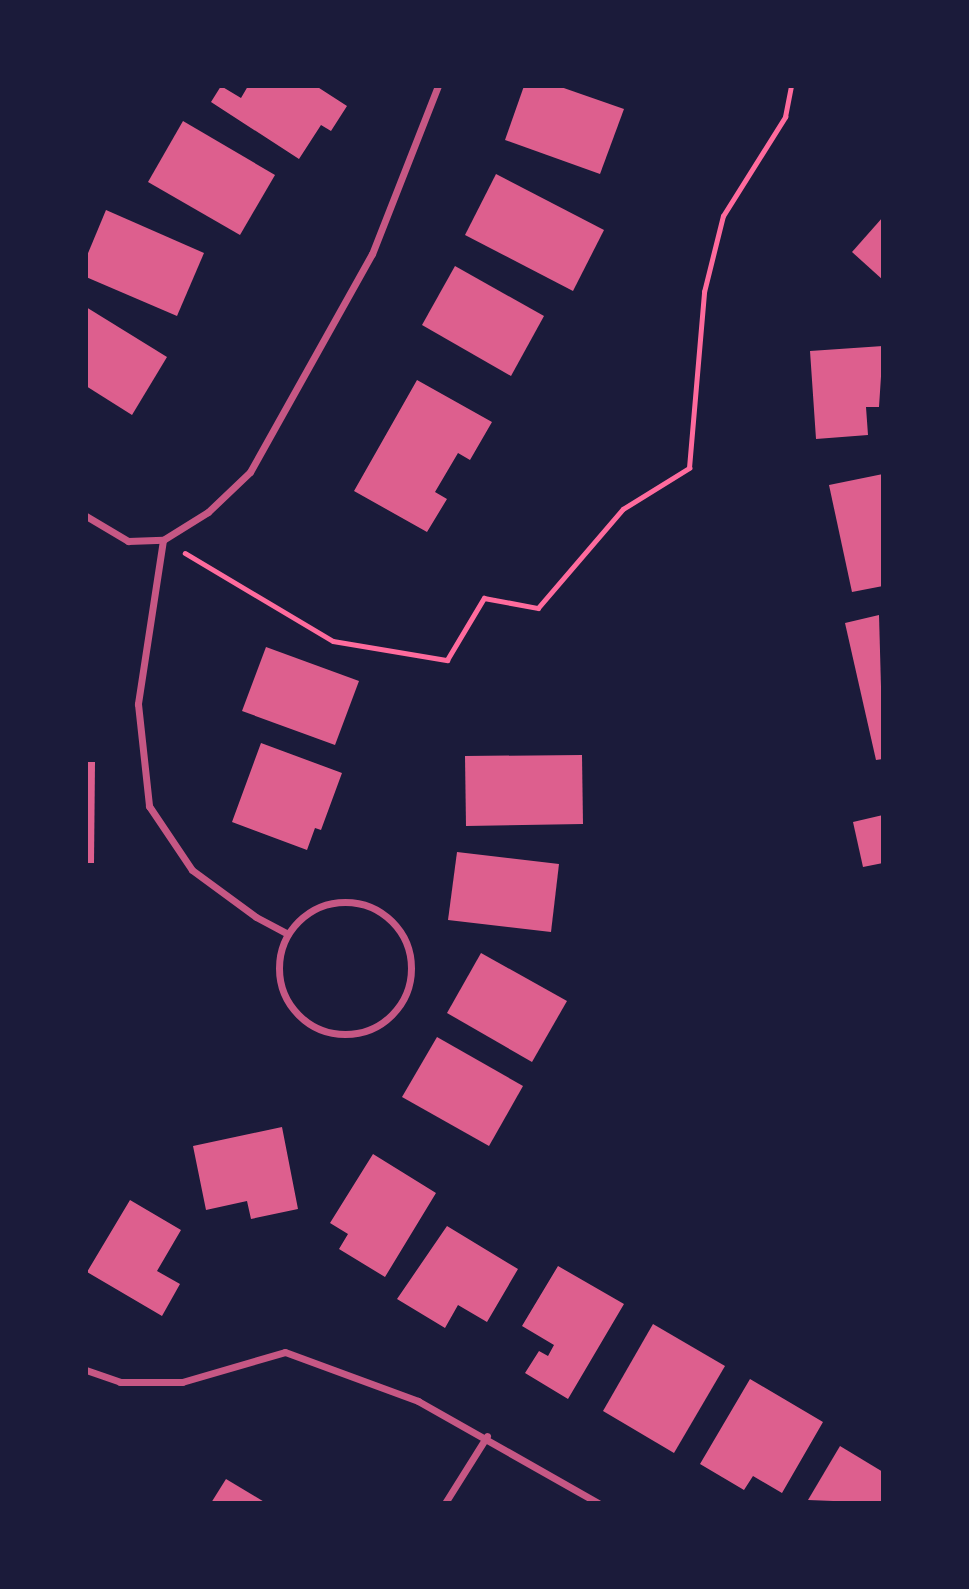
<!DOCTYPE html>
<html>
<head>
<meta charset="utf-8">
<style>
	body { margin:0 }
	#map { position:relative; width:969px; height:1589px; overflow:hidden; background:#1b1b3a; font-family:"Alegreya Sans",sans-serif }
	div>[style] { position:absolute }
	.building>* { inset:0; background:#dd5f8e }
	.path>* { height:4.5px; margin:-2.25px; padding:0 2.25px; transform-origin:2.25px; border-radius:2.25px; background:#ff6b9d }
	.minor>* { height:7px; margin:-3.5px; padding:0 3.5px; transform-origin:3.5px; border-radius:3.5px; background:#c65784 }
	.minor>.ring { margin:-3.5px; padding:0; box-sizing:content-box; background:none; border:7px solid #c65784; border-radius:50% }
	span { translate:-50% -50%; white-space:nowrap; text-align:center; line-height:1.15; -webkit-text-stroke:7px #1b1b3a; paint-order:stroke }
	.frame { position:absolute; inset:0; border:88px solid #1b1b3a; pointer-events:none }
</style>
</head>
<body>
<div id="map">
	<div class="building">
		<div style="clip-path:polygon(221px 86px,241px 98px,248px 86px,316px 86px,347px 106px,331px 131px,321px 125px,299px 159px,211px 102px)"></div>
		<div style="clip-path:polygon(524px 86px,558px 86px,624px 109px,600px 174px,505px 140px)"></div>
		<div style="clip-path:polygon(183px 121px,275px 175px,240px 235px,148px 182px)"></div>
		<div style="clip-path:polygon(496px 174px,604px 230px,573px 291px,465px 235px)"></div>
		<div style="clip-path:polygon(106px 210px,204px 253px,177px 316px,86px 277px,86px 258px)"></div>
		<div style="clip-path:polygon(883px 217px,883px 280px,852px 252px)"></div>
		<div style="clip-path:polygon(455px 266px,544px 316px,511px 376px,422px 325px)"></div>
		<div style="clip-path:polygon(86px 307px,167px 357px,132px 415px,86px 386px)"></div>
		<div style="clip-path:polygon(883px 346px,879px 407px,866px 407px,868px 435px,816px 439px,810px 351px)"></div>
		<div style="clip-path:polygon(417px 380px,492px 422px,470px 460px,458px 453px,435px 492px,447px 499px,427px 532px,354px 491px)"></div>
		<div style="clip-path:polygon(883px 474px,883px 586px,852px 592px,829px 485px)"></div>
		<div style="clip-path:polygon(879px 615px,883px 759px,876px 760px,845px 623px)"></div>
		<div style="clip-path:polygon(266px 647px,359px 681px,335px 745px,242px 711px)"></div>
		<div style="clip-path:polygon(261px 743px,342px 773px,321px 830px,315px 828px,307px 850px,232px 822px)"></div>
		<div style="clip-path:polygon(582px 755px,583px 824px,466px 826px,465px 756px)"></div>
		<div style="clip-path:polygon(86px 762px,95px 762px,94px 863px,86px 863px)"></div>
		<div style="clip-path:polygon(883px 815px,883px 863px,863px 867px,853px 822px)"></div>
		<div style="clip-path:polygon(457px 852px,559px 864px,551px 932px,448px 920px)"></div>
		<div style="clip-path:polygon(481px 953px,567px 1001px,532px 1062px,447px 1013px)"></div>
		<div style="clip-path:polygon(437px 1037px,523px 1086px,489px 1146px,402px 1097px)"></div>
		<div style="clip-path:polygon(282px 1127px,298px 1209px,251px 1219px,247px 1201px,206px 1210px,193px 1146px)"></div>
		<div style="clip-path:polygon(373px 1154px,436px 1193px,385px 1277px,339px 1249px,348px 1234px,330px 1223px)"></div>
		<div style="clip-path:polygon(130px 1200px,181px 1230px,157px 1271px,180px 1284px,162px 1316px,87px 1272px)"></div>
		<div style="clip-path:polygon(447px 1226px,518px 1269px,487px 1322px,458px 1305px,445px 1328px,397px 1299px)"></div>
		<div style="clip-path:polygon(558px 1266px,624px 1304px,568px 1399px,525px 1373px,539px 1351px,548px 1356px,554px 1345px,522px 1326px)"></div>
		<div style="clip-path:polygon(653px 1324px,725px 1366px,674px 1453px,603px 1411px)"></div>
		<div style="clip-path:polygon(750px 1379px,823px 1422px,782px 1493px,753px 1476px,744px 1490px,700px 1464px)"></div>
		<div style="clip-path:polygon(840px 1446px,883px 1472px,883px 1503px,808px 1500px)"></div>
		<div style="clip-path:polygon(226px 1479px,266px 1503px,211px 1503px)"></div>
	</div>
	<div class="path">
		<div style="left:185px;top:553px;width:172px;rotate:30.7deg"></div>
		<div style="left:333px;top:641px;width:116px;rotate:9.5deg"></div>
		<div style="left:447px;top:660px;width:72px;rotate:-59.2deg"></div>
		<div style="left:484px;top:598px;width:55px;rotate:10.5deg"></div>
		<div style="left:538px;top:608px;width:130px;rotate:-49.4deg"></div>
		<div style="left:623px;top:509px;width:78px;rotate:-31.8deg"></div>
		<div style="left:689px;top:468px;width:177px;rotate:-85.1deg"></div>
		<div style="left:704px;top:292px;width:78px;rotate:-76deg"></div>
		<div style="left:723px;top:216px;width:117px;rotate:-57.9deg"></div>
		<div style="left:785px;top:117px;width:32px;rotate:-79deg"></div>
	</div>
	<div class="minor">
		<div style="left:86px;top:516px;width:49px;rotate:30.8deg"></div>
		<div style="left:128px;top:541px;width:35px;rotate:-2deg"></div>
		<div style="left:163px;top:540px;width:53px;rotate:-31.9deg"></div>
		<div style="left:208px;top:512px;width:58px;rotate:-43.6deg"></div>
		<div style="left:250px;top:472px;width:250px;rotate:-60.8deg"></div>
		<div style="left:372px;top:254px;width:180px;rotate:-68.6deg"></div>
		<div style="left:163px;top:540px;width:166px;rotate:98.7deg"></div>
		<div style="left:138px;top:704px;width:103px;rotate:83.8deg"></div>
		<div style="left:149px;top:806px;width:77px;rotate:56.1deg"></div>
		<div style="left:192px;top:870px;width:79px;rotate:36.3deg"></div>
		<div style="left:256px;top:917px;width:36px;rotate:28deg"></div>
		<div class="ring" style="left:279px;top:902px;width:125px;height:125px"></div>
		<div style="left:86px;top:1370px;width:36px;rotate:19deg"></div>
		<div style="left:120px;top:1382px;width:62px"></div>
		<div style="left:182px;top:1382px;width:107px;rotate:-16.2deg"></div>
		<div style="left:285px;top:1352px;width:142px;rotate:20.2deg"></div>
		<div style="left:418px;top:1401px;width:207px;rotate:29.5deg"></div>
		<div style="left:445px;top:1503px;width:79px;rotate:-57.9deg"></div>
	</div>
	<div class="frame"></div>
</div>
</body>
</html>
